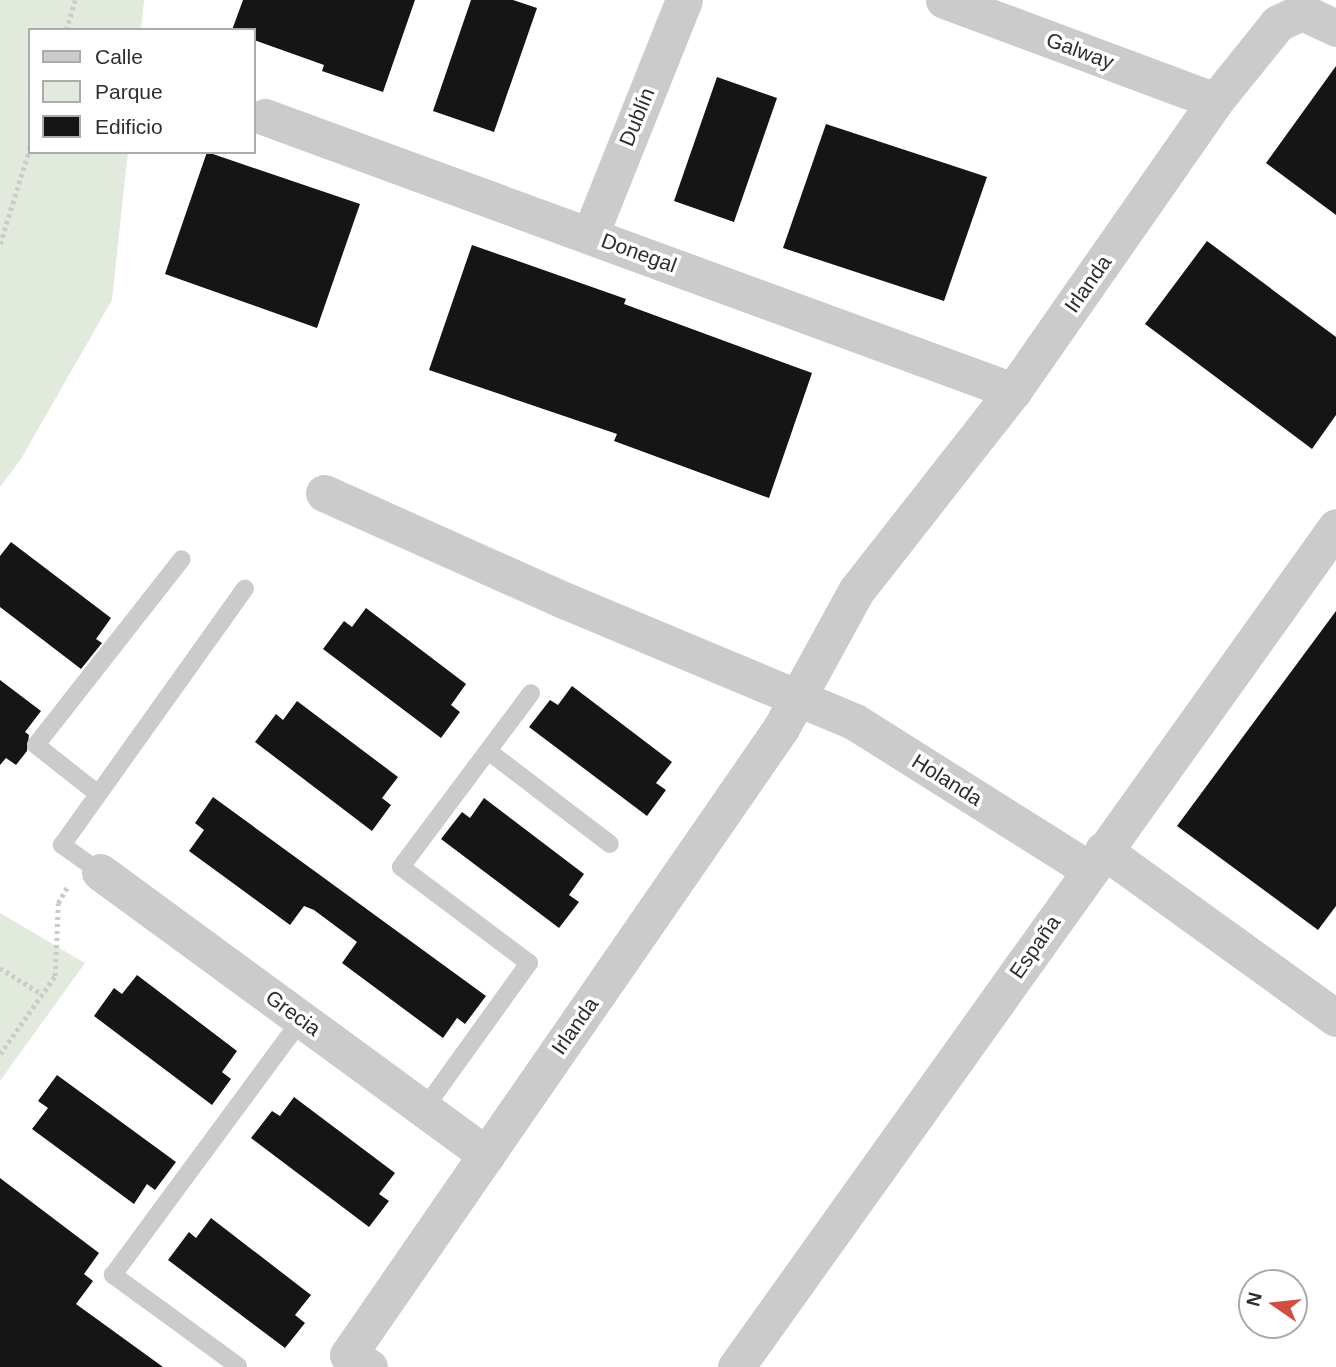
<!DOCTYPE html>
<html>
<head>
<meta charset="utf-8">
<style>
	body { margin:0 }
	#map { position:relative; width:1336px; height:1367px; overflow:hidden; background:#fff; font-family:Arial,sans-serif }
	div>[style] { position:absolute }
	.green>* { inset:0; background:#e2eadd }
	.building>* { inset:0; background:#151515 }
	.path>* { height:4.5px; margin-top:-2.25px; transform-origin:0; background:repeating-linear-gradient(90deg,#cbcbcb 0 3.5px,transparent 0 7px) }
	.service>* { height:18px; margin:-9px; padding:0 9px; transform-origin:9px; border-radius:9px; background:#cbcbcb }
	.minor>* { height:37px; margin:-18.5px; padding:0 18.5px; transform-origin:18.5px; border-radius:18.5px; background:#cbcbcb }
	span { translate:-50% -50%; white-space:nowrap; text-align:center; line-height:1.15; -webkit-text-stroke:7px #fff; paint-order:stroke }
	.street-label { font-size:21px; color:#2e2e2e }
	.legend { position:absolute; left:28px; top:28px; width:228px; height:126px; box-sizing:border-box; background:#fff; border:2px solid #ababab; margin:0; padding:9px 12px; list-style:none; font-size:21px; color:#2e2e2e }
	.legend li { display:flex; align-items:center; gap:14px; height:35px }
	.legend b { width:35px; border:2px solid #ababab }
	.north { position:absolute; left:1238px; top:1269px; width:70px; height:70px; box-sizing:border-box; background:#fff; border:2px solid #ababab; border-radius:50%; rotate:284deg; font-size:19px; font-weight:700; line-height:28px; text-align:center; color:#2e2e2e }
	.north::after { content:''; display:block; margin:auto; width:24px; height:32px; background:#d24e43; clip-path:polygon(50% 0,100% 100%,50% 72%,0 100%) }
</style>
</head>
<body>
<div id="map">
	<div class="green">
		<div style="clip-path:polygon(0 0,144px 0,141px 30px,30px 30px,30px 152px,128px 152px,112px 300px,21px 459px,0 487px)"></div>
		<div style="clip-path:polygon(0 913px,85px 963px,0 1081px)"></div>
	</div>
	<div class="building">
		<div style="clip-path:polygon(243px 0,415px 0,383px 92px,322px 71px,324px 65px,254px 40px,254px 30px,232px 30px)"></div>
		<div style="clip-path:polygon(471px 0,513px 0,537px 8px,494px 132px,433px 111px)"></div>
		<div style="clip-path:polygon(1336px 66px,1336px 215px,1266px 163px)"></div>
		<div style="clip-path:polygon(717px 77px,777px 98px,734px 222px,674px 201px)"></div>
		<div style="clip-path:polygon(826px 124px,987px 177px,944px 301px,783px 248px)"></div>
		<div style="clip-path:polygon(207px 152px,360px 204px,317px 328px,165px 274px)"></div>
		<div style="clip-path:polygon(1207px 241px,1336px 337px,1336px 415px,1312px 449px,1145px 324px)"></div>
		<div style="clip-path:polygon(472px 245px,626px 299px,624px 304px,812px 373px,769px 498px,614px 441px,617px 434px,429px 370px)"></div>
		<div style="clip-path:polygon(11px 542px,111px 618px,96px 639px,102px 643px,81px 669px,0 607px,0 556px)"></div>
		<div style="clip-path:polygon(366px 608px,466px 684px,451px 705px,460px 712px,441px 738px,323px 649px,344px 621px,352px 627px)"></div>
		<div style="clip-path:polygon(1336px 611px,1336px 906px,1318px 930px,1177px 826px)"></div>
		<div style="clip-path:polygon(0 680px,41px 711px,25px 732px,29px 735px,27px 751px,16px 765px,6px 758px,0 765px)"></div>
		<div style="clip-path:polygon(572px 686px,672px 762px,656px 783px,666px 790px,647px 816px,529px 727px,550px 700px,558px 705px)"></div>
		<div style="clip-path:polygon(297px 701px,398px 777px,382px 798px,391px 805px,372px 831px,255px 742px,276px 714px,283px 720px)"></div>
		<div style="clip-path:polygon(213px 797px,486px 996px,465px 1024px,457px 1018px,443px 1038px,342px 963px,357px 942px,314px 910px,304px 906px,290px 925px,189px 851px,204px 830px,195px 823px)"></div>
		<div style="clip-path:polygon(484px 798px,584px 874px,569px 895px,579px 902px,559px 928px,441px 839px,462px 812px,470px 818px)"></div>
		<div style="clip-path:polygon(137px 975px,237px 1051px,222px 1072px,231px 1079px,212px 1105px,94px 1016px,114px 988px,122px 994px)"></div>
		<div style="clip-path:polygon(57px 1075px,176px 1162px,155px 1190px,147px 1184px,134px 1204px,32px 1129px,48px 1108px,38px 1101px)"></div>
		<div style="clip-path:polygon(294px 1097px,395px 1173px,379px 1194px,389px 1201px,369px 1227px,251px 1138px,272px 1111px,280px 1116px)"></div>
		<div style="clip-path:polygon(0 1178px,99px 1253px,84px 1274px,93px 1281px,76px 1304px,163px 1367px,0 1367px)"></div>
		<div style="clip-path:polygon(211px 1218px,311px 1295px,295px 1315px,305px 1323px,285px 1348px,168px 1260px,189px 1232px,196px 1238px)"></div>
	</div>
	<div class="path">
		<div style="left:66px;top:30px;width:31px;rotate:-73deg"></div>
		<div style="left:0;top:244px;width:102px;rotate:-72.8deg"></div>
		<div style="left:0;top:968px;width:49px;rotate:31.8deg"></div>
		<div style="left:0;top:1054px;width:95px;rotate:-54.8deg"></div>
		<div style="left:55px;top:976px;width:73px;rotate:-87.6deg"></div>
		<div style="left:58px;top:903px;width:20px;rotate:-60deg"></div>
	</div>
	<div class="service">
		<div style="left:488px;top:751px;width:153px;rotate:37.3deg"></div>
		<div style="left:98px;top:794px;width:79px;rotate:-141.7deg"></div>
		<div style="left:36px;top:745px;width:236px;rotate:-51.9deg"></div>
		<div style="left:100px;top:872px;width:47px;rotate:-144.6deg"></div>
		<div style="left:62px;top:845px;width:315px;rotate:-54.5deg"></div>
		<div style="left:424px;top:1109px;width:180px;rotate:-54.3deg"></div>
		<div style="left:529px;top:963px;width:160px;rotate:-143.1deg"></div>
		<div style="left:401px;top:867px;width:217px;rotate:-53.2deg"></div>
		<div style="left:238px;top:1366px;width:155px;rotate:-143.9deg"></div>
		<div style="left:113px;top:1275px;width:317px;rotate:-53.6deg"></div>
	</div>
	<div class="minor">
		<div style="left:944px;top:0;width:289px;rotate:20.4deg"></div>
		<div style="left:265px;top:117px;width:797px;rotate:20.12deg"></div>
		<div style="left:590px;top:235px;width:253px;rotate:-68.2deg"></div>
		<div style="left:324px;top:493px;width:265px;rotate:24.1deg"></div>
		<div style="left:566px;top:601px;width:313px;rotate:22.7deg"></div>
		<div style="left:855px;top:722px;width:278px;rotate:32.2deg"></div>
		<div style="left:1103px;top:850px;width:287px;rotate:35.8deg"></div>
		<div style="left:100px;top:872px;width:479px;rotate:36.2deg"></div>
		<div style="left:369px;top:1367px;width:24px;rotate:-150deg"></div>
		<div style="left:348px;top:1355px;width:762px;rotate:-55.37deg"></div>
		<div style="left:781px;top:728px;width:156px;rotate:-61.3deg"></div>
		<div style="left:856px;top:591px;width:254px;rotate:-51.9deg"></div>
		<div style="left:1013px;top:391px;width:353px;rotate:-55.1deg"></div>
		<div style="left:1215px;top:101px;width:100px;rotate:-51.1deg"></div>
		<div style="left:1278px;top:23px;width:26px;rotate:-25deg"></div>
		<div style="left:1302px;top:12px;width:38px;rotate:25deg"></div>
		<div style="left:736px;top:1367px;width:1032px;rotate:-54.46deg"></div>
	</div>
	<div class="street-label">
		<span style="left:1080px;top:51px;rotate:20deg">Galway</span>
		<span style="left:637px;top:117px;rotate:-68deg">Dublín</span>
		<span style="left:639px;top:253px;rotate:20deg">Donegal</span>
		<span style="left:1088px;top:284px;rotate:-55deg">Irlanda</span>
		<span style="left:947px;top:780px;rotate:32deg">Holanda</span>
		<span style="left:1035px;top:947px;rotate:-55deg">España</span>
		<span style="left:293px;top:1013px;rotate:36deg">Grecia</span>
		<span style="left:575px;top:1026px;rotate:-55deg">Irlanda</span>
	</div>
	<ul class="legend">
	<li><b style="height:9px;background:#cbcbcb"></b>Calle</li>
	<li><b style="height:19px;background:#e2eadd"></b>Parque</li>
	<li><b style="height:19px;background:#151515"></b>Edificio</li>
	</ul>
	<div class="north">N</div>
</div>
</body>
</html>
